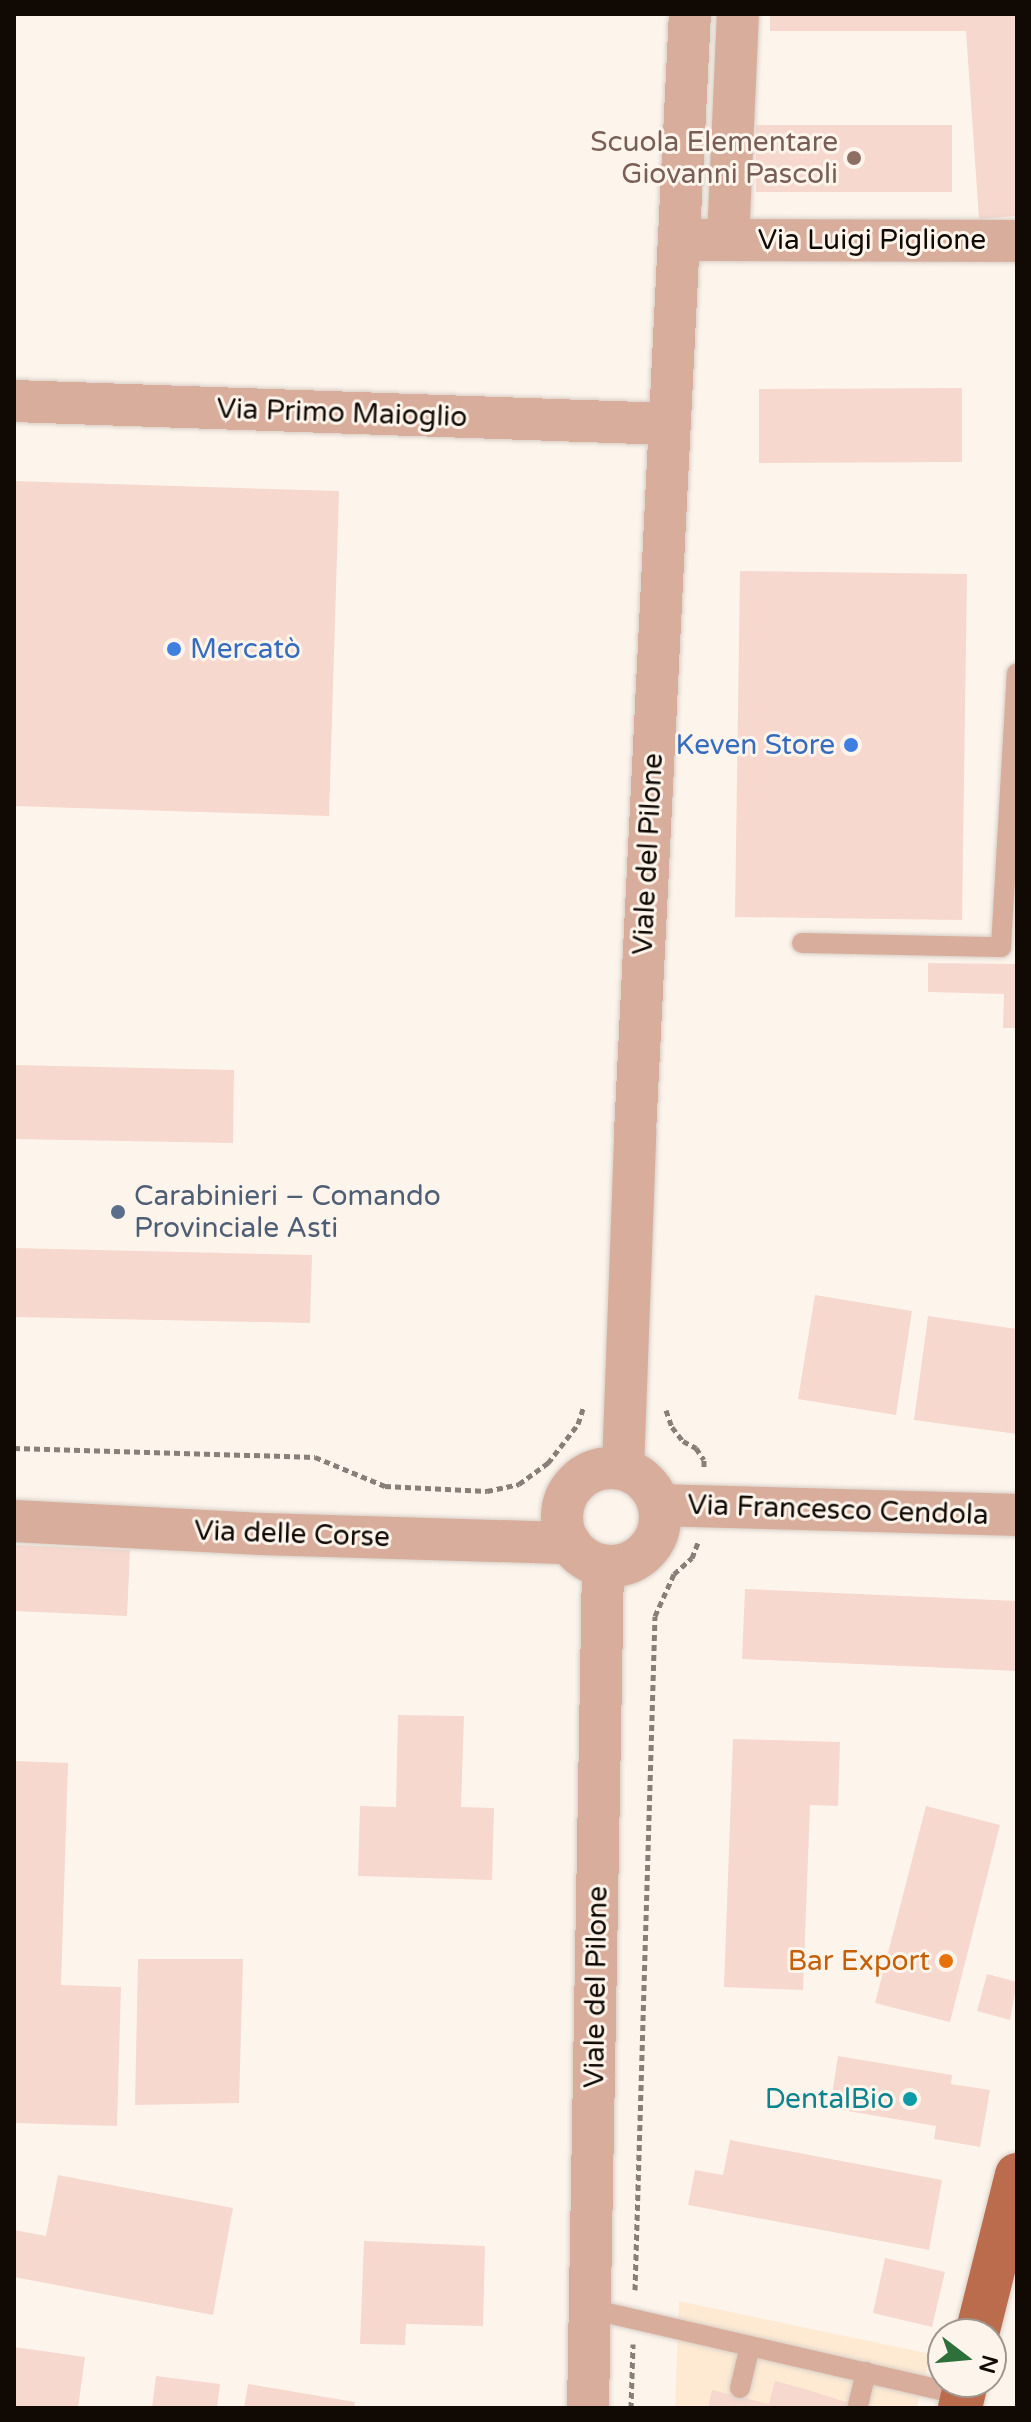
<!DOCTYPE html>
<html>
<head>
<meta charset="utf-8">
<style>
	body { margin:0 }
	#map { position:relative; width:1031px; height:2422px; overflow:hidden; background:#fdf5ec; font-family:"Varela Round",sans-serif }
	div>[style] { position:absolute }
	.built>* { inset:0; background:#feead3 }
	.building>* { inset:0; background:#f6d8ce }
	.path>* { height:5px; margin-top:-2.5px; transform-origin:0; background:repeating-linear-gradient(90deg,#877f78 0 6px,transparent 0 10px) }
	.roads { filter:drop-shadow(0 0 2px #d7cfc7) drop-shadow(0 0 2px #d7cfc7) }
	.service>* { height:20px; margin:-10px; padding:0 10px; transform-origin:10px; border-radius:10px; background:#d9ad9b }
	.minor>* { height:42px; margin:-21px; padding:0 21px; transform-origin:21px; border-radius:21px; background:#d9ad9b }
	.minor>.ring { margin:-21px; padding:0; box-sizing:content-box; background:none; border:42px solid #d9ad9b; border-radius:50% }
	.primary>* { height:44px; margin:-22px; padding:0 22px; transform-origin:22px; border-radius:22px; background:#ba6c4c }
	.dots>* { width:22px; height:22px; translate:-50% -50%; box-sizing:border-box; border:4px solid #fdf5ec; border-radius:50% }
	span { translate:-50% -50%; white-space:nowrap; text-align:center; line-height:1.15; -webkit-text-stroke:6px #fdf5ec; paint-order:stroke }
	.education-label { font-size:28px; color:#785e54 }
	.right { translate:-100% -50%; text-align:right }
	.street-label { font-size:28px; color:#110a04 }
	.shop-label { font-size:28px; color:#366cbe }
	.left { translate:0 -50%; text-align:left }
	.service-label { font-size:28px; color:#4e5e75 }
	.food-label { font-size:28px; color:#c56008 }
	.culture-label { font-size:28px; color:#0d838f }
	.frame { position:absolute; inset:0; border:16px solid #110a04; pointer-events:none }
	.north { position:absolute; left:927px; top:2318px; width:80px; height:80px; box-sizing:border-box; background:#fdf5ec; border:2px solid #9f978f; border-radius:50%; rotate:106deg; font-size:22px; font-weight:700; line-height:32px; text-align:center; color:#110a04 }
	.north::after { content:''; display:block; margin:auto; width:28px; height:36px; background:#2d703a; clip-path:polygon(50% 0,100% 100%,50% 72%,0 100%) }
</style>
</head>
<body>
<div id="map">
	<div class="built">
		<div style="clip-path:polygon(679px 2301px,931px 2354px,917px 2408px,675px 2408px)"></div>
	</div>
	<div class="building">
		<div style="clip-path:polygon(770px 14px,1017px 14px,1017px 216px,979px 219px,966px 31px,770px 31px)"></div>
		<div style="clip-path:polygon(756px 125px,952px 125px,952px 192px,756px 192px)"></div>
		<div style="clip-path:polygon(962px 388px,962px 462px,759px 463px,759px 389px)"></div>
		<div style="clip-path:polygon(14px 481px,339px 491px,329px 816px,14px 806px)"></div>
		<div style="clip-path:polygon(740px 571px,967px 574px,962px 920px,735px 917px)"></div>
		<div style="clip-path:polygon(928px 963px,1017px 964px,1017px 1028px,1003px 1028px,1004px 994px,928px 992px)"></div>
		<div style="clip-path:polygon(14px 1065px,234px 1070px,233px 1143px,14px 1139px)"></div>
		<div style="clip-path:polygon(14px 1248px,312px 1255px,310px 1323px,14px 1317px)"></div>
		<div style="clip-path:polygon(815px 1295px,912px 1311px,896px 1415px,798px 1399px)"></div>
		<div style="clip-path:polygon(928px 1316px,1017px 1329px,1017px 1434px,914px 1420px)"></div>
		<div style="clip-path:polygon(14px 1545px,130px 1550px,127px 1616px,14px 1611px)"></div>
		<div style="clip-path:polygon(745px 1589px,1017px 1601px,1017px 1671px,742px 1659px)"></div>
		<div style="clip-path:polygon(398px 1715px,464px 1716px,461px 1807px,494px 1808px,492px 1880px,358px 1876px,360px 1806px,396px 1807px)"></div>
		<div style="clip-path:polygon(733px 1739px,840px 1742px,838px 1806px,810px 1805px,803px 1990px,724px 1987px)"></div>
		<div style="clip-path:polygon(14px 1761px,68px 1763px,61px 1985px,121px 1987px,117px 2126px,14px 2123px)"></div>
		<div style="clip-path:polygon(926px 1806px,1000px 1825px,950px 2022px,875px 2003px)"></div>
		<div style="clip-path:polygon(138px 1959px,243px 1959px,239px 2103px,135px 2105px)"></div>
		<div style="clip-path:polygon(987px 1974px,1017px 1982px,1010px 2020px,977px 2011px)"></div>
		<div style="clip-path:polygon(838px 2056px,952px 2075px,951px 2084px,990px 2090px,980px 2147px,934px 2139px,936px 2126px,830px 2108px)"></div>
		<div style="clip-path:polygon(730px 2140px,942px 2180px,929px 2250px,688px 2205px,695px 2170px,723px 2175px)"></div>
		<div style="clip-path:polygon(58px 2175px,233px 2208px,213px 2315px,14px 2277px,14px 2230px,46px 2236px)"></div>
		<div style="clip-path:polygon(364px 2241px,485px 2246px,483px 2326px,406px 2324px,405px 2345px,360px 2344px)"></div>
		<div style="clip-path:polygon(885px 2258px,945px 2272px,932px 2327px,873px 2313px)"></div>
		<div style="clip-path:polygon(14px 2347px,85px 2357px,78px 2408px,14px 2408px)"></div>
		<div style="clip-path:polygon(156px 2376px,220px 2384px,217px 2408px,152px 2408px)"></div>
		<div style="clip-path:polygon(775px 2381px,805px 2389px,865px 2408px,708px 2408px,712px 2390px,769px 2404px)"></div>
		<div style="clip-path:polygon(248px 2384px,355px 2402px,354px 2408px,244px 2408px)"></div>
	</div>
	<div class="path">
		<div style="left:666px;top:1410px;width:18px;rotate:71deg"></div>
		<div style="left:672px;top:1427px;width:18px;rotate:52deg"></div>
		<div style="left:683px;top:1441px;width:15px;rotate:28deg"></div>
		<div style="left:696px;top:1448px;width:14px;rotate:56deg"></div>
		<div style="left:704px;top:1460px;width:8px;rotate:90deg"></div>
		<div style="left:14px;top:1448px;width:301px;rotate:1.7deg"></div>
		<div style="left:315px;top:1457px;width:76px;rotate:22.5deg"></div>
		<div style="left:385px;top:1486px;width:102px;rotate:2.8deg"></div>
		<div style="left:487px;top:1491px;width:33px;rotate:-12deg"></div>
		<div style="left:519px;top:1484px;width:36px;rotate:-36deg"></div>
		<div style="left:548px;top:1463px;width:49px;rotate:-52.4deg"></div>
		<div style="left:578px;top:1424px;width:19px;rotate:-72deg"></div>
		<div style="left:635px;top:2290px;width:674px;rotate:-88.3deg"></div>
		<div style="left:655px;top:1616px;width:46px;rotate:-65.7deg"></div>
		<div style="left:674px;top:1574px;width:24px;rotate:-42deg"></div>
		<div style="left:692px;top:1558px;width:17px;rotate:-69deg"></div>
		<div style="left:631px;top:2408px;width:64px;rotate:-88.2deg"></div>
	</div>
	<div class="roads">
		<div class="service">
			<div style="left:802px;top:943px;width:199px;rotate:1.2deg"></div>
			<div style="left:1001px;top:947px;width:274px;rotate:-86.7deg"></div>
			<div style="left:590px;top:2309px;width:383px;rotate:13deg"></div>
			<div style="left:740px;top:2388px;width:43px;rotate:-76.6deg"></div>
			<div style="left:858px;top:2405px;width:34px;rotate:-76deg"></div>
		</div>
		<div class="minor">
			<div style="left:700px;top:240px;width:28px"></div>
			<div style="left:728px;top:240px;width:226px;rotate:-87.5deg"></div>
			<div style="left:728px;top:240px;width:289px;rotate:0.2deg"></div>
			<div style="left:14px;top:401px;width:656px;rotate:2.01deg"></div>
			<div class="ring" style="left:562px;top:1468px;width:56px;height:56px"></div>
			<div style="left:623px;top:1468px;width:335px;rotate:-87.9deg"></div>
			<div style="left:635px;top:1133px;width:1120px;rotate:-87.19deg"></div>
			<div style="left:660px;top:1505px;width:357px;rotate:1.6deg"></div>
			<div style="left:14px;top:1521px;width:248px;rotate:3deg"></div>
			<div style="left:262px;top:1534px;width:308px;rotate:1.7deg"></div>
			<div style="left:588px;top:2408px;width:842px;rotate:-88.98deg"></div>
		</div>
		<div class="primary">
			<div style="left:977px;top:2334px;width:164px;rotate:-75.9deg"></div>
			<div style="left:960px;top:2408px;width:27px;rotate:-77deg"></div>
		</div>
	</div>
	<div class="dots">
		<div style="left:854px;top:158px;background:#8d6e63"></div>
		<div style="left:174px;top:649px;background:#3f7fe0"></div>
		<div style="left:851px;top:745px;background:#3f7fe0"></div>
		<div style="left:118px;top:1212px;background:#5c6f8a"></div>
		<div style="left:946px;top:1961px;background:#e8710a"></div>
		<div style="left:910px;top:2099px;background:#0f9aa8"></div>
	</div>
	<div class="education-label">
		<span class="right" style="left:838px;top:158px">Scuola Elementare<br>Giovanni Pascoli</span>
	</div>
	<div class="street-label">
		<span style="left:872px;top:240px">Via Luigi Piglione</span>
		<span style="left:342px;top:413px;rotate:2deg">Via Primo Maioglio</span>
		<span style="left:648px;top:854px;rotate:-87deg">Viale del Pilone</span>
		<span style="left:838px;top:1510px;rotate:2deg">Via Francesco Cendola</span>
		<span style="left:292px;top:1534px;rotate:2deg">Via delle Corse</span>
		<span style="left:596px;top:1987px;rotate:-89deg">Viale del Pilone</span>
	</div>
	<div class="shop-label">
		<span class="left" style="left:190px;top:649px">Mercatò</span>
		<span class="right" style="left:835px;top:745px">Keven Store</span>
	</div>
	<div class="service-label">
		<span class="left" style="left:134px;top:1212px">Carabinieri – Comando<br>Provinciale Asti</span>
	</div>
	<div class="food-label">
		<span class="right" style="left:930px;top:1961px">Bar Export</span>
	</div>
	<div class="culture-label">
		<span class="right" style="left:894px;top:2099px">DentalBio</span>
	</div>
	<div class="frame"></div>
	<div class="north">N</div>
</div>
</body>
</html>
